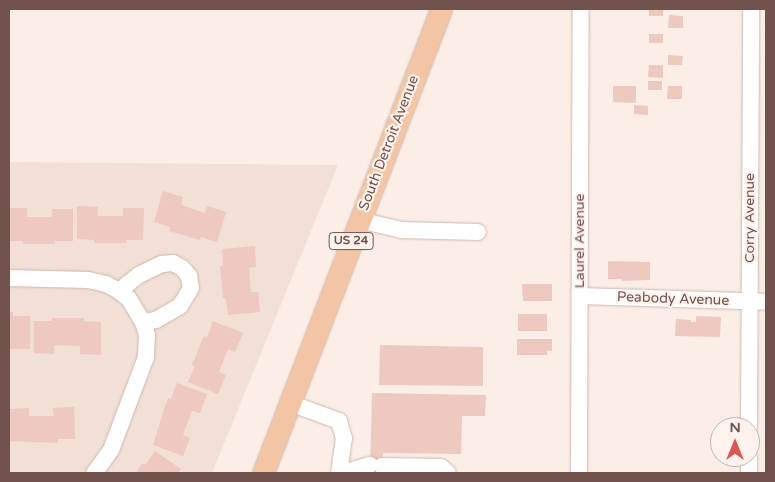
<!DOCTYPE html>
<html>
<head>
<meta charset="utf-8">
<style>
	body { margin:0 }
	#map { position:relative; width:775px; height:482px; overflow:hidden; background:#fbeee6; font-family:"Varela Round",sans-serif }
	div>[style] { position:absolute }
	.residential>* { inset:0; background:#f2dfd5 }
	.building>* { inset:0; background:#eec9c0 }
	.roads { filter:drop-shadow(0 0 1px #ceb7b0) drop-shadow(0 0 1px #ceb7b0) }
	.minor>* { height:16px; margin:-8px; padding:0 8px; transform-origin:8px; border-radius:8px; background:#fff }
	.major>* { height:21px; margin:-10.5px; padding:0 10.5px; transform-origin:10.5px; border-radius:10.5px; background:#f4c5a4 }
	span { translate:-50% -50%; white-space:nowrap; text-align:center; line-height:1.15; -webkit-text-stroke:4.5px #fef3ec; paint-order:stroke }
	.shield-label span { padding:1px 4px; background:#fef3ec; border:1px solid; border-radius:4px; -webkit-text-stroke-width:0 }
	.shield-label { font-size:12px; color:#72524d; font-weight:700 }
	.street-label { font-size:14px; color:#72524d }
	.frame { position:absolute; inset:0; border:10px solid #72524d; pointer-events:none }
	.north { position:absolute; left:710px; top:417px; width:50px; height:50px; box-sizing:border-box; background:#fef3ec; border:1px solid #c6b3ac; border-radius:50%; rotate:0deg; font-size:14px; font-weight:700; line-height:20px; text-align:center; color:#72524d }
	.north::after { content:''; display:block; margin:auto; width:18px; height:22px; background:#db5755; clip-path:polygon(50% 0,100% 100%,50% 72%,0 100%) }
</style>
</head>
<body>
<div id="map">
	<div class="residential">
		<div style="clip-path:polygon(9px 162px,338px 165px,212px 473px,9px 473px)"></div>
	</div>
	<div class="building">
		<div style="clip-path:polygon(649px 9px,663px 9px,663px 16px,649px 16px)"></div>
		<div style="clip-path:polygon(669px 15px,683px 16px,683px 28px,668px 28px)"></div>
		<div style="clip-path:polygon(649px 34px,663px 34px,663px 43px,649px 43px)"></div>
		<div style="clip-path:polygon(668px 55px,683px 56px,682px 65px,668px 65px)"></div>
		<div style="clip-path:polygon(649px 65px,663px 65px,663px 78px,648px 77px)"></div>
		<div style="clip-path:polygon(648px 81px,662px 81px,662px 90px,648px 90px)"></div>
		<div style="clip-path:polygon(613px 86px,636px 86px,636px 103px,613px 102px)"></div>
		<div style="clip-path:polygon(668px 86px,682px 86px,682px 99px,667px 99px)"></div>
		<div style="clip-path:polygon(634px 105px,648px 106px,648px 115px,634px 114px)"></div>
		<div style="clip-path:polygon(163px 191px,183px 197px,181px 205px,205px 213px,207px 206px,226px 212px,217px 242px,201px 237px,200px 240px,169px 231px,170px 227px,154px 222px)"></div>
		<div style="clip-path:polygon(77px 206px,98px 207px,98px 216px,123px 216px,123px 208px,144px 208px,143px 240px,126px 240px,126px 243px,94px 243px,94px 240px,77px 239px)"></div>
		<div style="clip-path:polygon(9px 208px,27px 208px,27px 217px,52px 217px,52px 209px,73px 209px,73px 241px,55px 241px,55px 244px,23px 244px,23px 241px,9px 241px)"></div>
		<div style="clip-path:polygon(255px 246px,256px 267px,249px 268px,251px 292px,258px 292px,260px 312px,228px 315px,226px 298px,223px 298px,220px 266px,223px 266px,222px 249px)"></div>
		<div style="clip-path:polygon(608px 261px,650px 262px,650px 280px,622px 281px,622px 279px,608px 279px)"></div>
		<div style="clip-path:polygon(522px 284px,552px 284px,552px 301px,523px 301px)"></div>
		<div style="clip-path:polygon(9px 312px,13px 312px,13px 316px,30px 316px,30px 349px,10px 349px)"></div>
		<div style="clip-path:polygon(518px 314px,547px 314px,547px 331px,518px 331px)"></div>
		<div style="clip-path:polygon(696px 316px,721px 317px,720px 337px,675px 336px,676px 319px,691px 320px,691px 322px,696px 322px)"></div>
		<div style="clip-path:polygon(52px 318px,84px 318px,84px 321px,101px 322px,101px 355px,80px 354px,80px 346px,54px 345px,54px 354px,34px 353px,34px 321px,52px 321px)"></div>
		<div style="clip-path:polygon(213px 321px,243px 333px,235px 352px,228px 349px,219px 372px,226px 375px,218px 394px,188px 382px,195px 366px,192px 365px,204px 336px,207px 337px)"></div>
		<div style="clip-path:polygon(517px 339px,552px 339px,552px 351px,547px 351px,547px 355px,517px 355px)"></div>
		<div style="clip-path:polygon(380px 345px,483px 347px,483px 386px,379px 385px)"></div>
		<div style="clip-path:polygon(177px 383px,207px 394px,200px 413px,192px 411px,183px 435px,190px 438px,183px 456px,153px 445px,165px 406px,168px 398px,171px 399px)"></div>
		<div style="clip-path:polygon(372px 393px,486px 395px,485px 416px,462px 416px,461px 454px,383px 453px,382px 473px,370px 473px)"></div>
		<div style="clip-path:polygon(74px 407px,75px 439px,58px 439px,58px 443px,9px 441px,9px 409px,29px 408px,29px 416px,54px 416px,53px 408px)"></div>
		<div style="clip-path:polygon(155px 451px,181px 469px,178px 473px,136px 473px,142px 463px,145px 465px)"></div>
	</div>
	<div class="roads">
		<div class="minor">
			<div style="left:359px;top:220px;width:44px;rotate:13.1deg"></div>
			<div style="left:402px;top:230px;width:76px;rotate:1.5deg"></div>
			<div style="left:9px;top:278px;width:79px;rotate:1.5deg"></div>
			<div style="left:88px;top:280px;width:18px;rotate:13deg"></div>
			<div style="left:106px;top:284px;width:15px;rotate:28deg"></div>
			<div style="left:119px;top:291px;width:13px;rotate:39deg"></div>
			<div style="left:129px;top:299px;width:27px;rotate:59deg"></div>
			<div style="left:143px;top:322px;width:14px;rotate:73deg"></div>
			<div style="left:147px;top:335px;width:22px;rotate:93deg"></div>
			<div style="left:146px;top:357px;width:99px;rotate:110.6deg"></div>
			<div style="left:111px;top:450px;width:29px;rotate:126deg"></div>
			<div style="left:119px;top:291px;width:26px;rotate:-39deg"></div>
			<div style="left:139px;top:275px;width:25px;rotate:-26deg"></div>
			<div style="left:162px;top:264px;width:11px;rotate:-5deg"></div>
			<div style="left:173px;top:263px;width:10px;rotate:29deg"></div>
			<div style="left:182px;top:268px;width:11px;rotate:49deg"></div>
			<div style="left:189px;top:276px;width:12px;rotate:81deg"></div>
			<div style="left:191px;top:288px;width:21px;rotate:121deg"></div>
			<div style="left:180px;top:306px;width:28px;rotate:150deg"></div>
			<div style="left:156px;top:320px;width:13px;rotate:171deg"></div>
			<div style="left:580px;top:296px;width:186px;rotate:1.8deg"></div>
			<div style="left:290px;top:403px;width:52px;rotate:20.2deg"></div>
			<div style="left:339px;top:421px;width:18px;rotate:74deg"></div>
			<div style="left:344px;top:438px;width:35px;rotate:98deg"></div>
			<div style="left:749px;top:427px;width:418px;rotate:-89.7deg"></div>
			<div style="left:382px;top:466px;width:59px;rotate:1deg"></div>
			<div style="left:441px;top:467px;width:9px;rotate:41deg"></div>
			<div style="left:343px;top:473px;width:28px;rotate:-17deg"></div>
			<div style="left:579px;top:473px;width:464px;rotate:-89.8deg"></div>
			<div style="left:749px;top:473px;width:16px;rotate:-90deg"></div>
		</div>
		<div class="major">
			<div style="left:263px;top:473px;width:497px;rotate:-69deg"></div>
		</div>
	</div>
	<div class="shield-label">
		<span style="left:351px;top:241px">US 24</span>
	</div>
	<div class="street-label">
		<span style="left:389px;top:143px;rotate:-69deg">South Detroit Avenue</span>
		<span style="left:750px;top:218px;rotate:-90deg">Corry Avenue</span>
		<span style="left:580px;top:241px;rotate:-90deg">Laurel Avenue</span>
		<span style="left:673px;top:299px;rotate:2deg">Peabody Avenue</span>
	</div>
	<div class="frame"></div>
	<div class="north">N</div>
</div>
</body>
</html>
